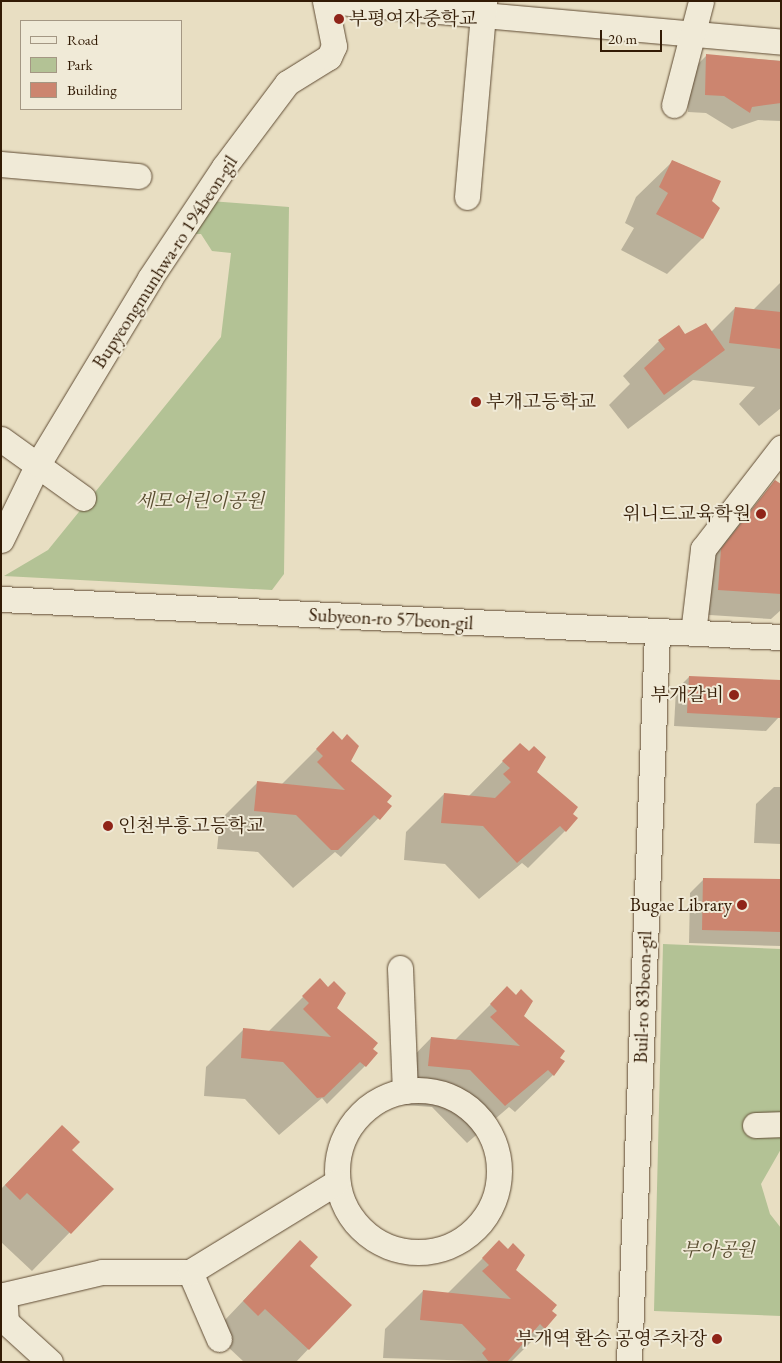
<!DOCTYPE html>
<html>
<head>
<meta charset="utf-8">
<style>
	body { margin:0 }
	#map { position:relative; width:782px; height:1363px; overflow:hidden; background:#e8dec2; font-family:"EB Garamond","Noto Serif KR",serif }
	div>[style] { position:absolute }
	.green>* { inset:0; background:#b3c295 }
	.shadow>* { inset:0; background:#0003 }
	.building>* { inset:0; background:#cc856f }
	.roads { filter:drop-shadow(0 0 1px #604c34) drop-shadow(0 0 1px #604c34) }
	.minor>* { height:25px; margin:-12.5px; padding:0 12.5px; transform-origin:12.5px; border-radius:12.5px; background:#f0ead7 }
	.minor>.ring { margin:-12.5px; padding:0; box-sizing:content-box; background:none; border:25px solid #f0ead7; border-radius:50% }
	.dots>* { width:14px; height:14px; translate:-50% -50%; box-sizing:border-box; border:2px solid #f0ead7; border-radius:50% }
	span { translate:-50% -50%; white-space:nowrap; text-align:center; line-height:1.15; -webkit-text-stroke:4px #f0ead7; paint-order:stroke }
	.poi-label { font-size:19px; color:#321b05 }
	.left { translate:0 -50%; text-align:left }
	.right { translate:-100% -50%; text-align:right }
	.street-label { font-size:19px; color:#321b05 }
	.park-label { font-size:19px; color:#594d30; font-style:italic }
	.frame { position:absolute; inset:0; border:2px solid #321b05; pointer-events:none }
	.legend { position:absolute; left:20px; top:20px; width:162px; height:90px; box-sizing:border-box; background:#f0ead7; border:1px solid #a49783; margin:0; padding:6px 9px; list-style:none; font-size:15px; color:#321b05 }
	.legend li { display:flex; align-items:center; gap:10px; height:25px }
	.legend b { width:25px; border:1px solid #a49783 }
	.scale { position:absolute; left:600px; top:30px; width:62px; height:22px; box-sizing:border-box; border:2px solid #321b05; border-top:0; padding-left:6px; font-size:15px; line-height:18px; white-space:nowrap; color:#321b05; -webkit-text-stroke:4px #f0ead7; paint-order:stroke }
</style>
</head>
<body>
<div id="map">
	<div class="green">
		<div style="clip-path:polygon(210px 201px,289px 207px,284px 574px,272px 590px,4px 576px,48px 550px,221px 337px,231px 253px,212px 251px,201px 234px,188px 234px)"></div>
		<div style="clip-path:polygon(663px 944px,781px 949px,781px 1149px,761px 1184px,770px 1214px,781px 1228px,781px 1316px,654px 1311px)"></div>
	</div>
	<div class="shadow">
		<div style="clip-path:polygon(707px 55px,781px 61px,781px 121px,758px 120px,732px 129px,706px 113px,688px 112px,689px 73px)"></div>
		<div style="clip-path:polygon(672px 162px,711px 201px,702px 239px,667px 274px,621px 250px,634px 228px,625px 223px,636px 197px)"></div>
		<div style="clip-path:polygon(781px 282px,781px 408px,759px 426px,739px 404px,755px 387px,693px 380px,628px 429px,609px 405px,630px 384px,623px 376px,659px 341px,679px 327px,685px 335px,711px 332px,735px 308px,753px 310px)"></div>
		<div style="clip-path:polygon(775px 481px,781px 485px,781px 610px,771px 619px,694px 614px,697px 575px)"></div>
		<div style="clip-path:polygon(689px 677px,779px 717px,766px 731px,674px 726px,676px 690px)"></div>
		<div style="clip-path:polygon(333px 733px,349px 761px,390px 806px,341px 857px,335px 852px,293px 888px,258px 852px,217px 849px,220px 820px,257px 783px,281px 785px)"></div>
		<div style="clip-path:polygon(520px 744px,536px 773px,571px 814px,565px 831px,528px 868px,522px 863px,479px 899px,445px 864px,404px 860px,406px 832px,444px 794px,468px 797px)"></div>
		<div style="clip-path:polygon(774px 787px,781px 787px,781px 844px,754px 843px,756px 804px)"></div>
		<div style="clip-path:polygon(704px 879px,781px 881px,781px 946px,689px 943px,690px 893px)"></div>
		<div style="clip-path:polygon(320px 980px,335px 1008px,371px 1049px,365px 1066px,327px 1104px,322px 1098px,279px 1135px,245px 1099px,204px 1096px,206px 1067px,244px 1029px,268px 1032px)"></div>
		<div style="clip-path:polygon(507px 988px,523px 1016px,559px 1058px,553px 1075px,515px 1112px,509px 1107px,467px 1143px,432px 1107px,391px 1104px,394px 1076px,431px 1038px,455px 1040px)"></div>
		<div style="clip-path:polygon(62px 1126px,70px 1150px,112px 1189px,32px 1271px,1px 1242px,1px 1189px)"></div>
		<div style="clip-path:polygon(499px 1242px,515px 1270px,550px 1311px,545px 1328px,511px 1362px,383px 1358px,385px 1329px,423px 1291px,447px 1294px)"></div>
		<div style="clip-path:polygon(308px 1266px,350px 1305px,296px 1362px,244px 1362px,227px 1346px,220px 1353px,206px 1340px,263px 1280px)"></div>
	</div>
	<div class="building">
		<div style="clip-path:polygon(706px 54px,781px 61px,781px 103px,752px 107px,750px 113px,724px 96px,705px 95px)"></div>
		<div style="clip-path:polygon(672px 160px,721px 181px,712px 201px,720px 208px,703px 239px,656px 214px,668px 193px,659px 187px)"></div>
		<div style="clip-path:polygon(735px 307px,781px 312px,781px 349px,729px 343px)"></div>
		<div style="clip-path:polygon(706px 323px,725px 350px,664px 395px,644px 368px,665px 349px,658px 340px,679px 325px,685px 334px)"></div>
		<div style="clip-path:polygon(775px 480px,781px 484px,781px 594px,718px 590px,721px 549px)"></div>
		<div style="clip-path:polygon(689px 676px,781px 680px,781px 718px,687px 713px)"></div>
		<div style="clip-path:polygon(333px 731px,342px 740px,347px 734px,359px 746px,351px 761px,392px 796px,387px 802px,392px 806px,380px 820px,374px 815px,338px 850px,331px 850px,296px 815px,254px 811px,257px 781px,345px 790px,317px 762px,323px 756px,316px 749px)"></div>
		<div style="clip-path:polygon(520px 743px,529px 751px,534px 746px,546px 757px,537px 772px,578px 807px,573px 814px,578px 818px,566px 832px,560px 826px,517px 863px,483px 826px,441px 823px,444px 793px,495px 798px,511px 782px,503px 774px,510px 768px,502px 761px)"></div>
		<div style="clip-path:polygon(703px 878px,781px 879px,781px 932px,702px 930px)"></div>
		<div style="clip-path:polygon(320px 978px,328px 987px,334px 981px,346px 993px,337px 1008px,378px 1043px,373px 1049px,378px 1053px,366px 1067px,360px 1062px,324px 1097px,317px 1098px,283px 1062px,241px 1058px,243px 1028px,331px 1037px,303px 1009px,309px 1003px,302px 996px)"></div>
		<div style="clip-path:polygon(507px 986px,516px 995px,521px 989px,533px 1001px,524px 1016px,565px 1051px,560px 1058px,565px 1061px,554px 1076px,548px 1070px,505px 1106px,470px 1070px,428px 1066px,431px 1037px,520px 1046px,490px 1017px,497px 1011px,490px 1004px)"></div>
		<div style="clip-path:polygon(62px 1125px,80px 1142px,72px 1150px,114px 1189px,71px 1234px,27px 1193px,20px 1200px,5px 1185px)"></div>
		<div style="clip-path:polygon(300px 1240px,318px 1257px,310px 1266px,352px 1305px,309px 1350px,265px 1309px,258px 1316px,243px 1301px)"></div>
		<div style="clip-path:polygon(499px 1240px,508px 1249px,513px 1243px,525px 1255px,516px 1270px,557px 1305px,552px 1311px,557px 1315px,545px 1329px,540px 1324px,507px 1362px,489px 1362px,482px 1353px,486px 1349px,462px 1324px,420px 1320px,423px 1290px,511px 1299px,482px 1271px,489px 1265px,482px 1258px)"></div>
	</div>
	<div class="roads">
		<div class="minor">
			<div style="left:326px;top:1px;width:457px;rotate:5.1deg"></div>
			<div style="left:674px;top:105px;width:107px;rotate:-75.4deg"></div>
			<div style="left:1px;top:164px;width:138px;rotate:5deg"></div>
			<div style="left:467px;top:197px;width:197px;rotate:-85deg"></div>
			<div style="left:1px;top:439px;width:101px;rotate:35.7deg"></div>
			<div style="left:1px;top:540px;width:85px;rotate:-64deg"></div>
			<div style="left:38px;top:464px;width:217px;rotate:-58.9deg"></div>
			<div style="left:150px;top:278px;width:133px;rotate:-56.3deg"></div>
			<div style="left:224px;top:167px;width:105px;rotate:-53.1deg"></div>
			<div style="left:287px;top:83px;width:49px;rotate:-31.8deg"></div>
			<div style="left:329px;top:57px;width:12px;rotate:-66deg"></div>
			<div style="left:334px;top:46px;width:46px;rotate:-101.3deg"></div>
			<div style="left:1px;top:599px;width:781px;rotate:2.79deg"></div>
			<div style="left:693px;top:633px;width:85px;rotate:-83.2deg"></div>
			<div style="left:703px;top:549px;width:128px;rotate:-52.3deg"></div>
			<div style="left:400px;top:968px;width:123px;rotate:87.7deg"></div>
			<div class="ring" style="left:337px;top:1090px;width:137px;height:137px"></div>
			<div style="left:755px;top:1125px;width:26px;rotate:-2deg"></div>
			<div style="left:190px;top:1272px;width:73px;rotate:66.6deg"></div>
			<div style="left:50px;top:1362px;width:59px;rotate:-137.7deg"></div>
			<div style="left:6px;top:1322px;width:27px;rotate:-94deg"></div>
			<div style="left:4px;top:1295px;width:101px;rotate:-13.2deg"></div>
			<div style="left:102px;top:1272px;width:88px"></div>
			<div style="left:190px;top:1272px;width:172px;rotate:-31.5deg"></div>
			<div style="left:629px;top:1362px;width:731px;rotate:-87.8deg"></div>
		</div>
	</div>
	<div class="dots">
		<div style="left:339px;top:19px;background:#8f2418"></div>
		<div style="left:476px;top:402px;background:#8f2418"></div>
		<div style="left:761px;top:514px;background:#8f2418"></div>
		<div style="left:734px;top:695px;background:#8f2418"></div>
		<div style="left:108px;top:826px;background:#8f2418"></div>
		<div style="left:742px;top:905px;background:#8f2418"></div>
		<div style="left:717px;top:1339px;background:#8f2418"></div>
	</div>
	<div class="poi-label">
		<span class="left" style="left:349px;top:19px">부평여자중학교</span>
		<span class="left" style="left:486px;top:402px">부개고등학교</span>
		<span class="right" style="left:751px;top:514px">위니드교육학원</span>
		<span class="right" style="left:724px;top:695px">부개갈비</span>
		<span class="left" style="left:118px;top:826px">인천부흥고등학교</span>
		<span class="right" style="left:732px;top:905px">Bugae Library</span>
		<span class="right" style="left:707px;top:1339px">부개역 환승 공영주차장</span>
	</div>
	<div class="street-label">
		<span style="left:165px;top:262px;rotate:-57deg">Bupyeongmunhwa-ro 194beon-gil</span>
		<span style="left:391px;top:619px;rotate:3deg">Subyeon-ro 57beon-gil</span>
		<span style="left:643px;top:997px;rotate:-88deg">Buil-ro 83beon-gil</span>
	</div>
	<div class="park-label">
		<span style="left:200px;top:501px">세모어린이공원</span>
		<span style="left:718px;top:1250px">부아공원</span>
	</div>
	<div class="frame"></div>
	<ul class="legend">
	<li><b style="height:6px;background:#f0ead7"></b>Road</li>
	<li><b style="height:14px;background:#b3c295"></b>Park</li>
	<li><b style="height:14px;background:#cc856f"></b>Building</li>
	</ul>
	<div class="scale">20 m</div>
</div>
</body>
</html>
